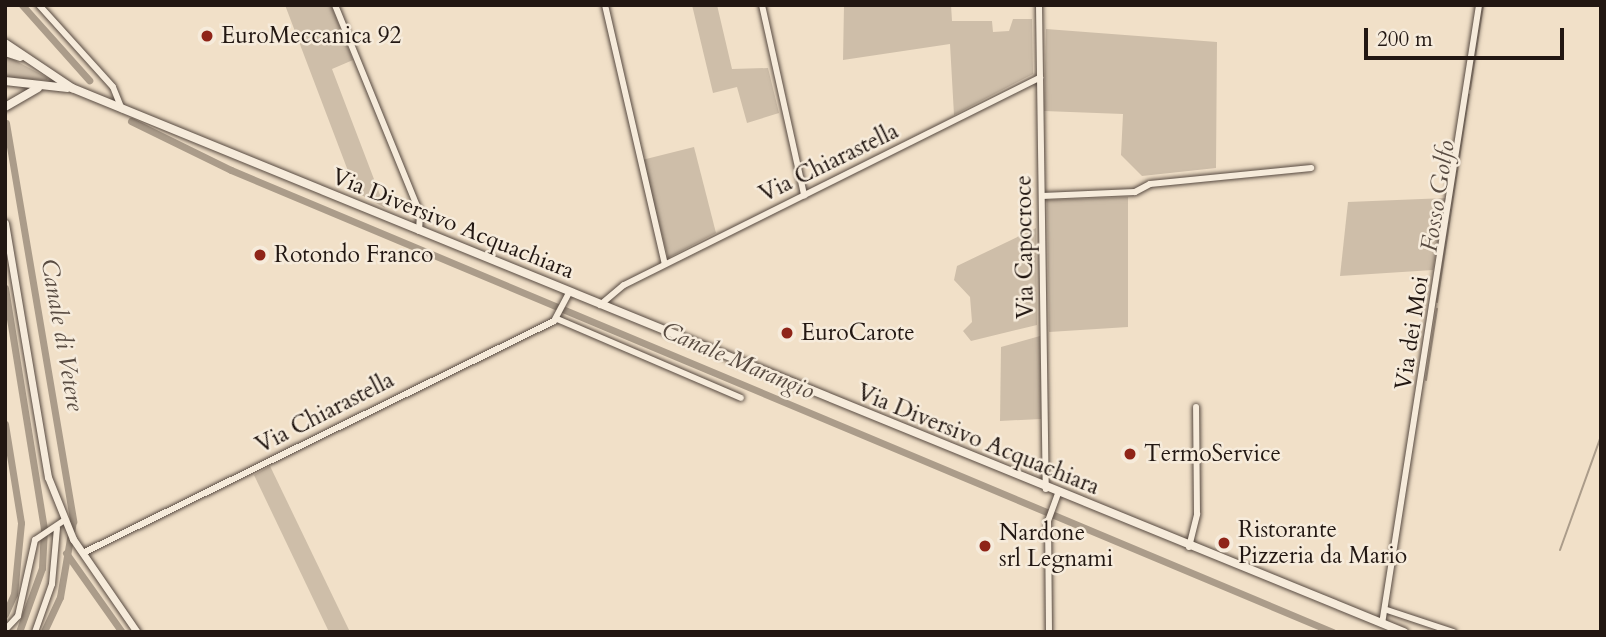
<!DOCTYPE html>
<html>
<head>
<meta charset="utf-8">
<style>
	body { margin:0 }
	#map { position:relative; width:1606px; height:637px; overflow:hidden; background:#f1e0c8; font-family:Cardo,serif }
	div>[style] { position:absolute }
	.green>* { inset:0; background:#cebea9 }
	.stream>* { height:2px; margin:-1px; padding:0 1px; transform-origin:1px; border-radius:1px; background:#ab9c8a }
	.canal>* { height:7px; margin:-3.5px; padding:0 3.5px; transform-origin:3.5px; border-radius:3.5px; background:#ab9c8a }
	.roads { filter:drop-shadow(0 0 2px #564940) drop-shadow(0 0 2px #564940) }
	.minor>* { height:6px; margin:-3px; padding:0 3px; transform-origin:3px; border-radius:3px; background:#f6ebdb }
	.tertiary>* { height:7px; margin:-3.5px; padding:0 3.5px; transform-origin:3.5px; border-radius:3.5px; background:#f6ebdb }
	.secondary>* { height:8px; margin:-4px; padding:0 4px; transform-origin:4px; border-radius:4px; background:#f6ebdb }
	.dots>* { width:19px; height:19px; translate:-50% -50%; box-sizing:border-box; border:4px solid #f6ebdb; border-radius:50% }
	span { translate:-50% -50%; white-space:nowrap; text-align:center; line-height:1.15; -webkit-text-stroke:5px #f6ebdb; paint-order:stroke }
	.poi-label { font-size:23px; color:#221712 }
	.left { translate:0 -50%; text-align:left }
	.street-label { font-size:23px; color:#221712 }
	.water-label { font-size:24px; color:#594c42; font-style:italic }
	.frame { position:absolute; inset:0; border:7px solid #221712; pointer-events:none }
	.scale { position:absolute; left:1364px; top:28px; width:200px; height:32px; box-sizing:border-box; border:4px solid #221712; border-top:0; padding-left:9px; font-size:21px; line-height:24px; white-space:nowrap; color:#221712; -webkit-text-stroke:5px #f6ebdb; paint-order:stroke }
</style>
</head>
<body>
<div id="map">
	<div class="green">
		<div style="clip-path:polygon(285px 5px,331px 5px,353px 60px,332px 69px,385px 208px,356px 192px)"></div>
		<div style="clip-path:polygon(692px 5px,717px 5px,732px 69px,768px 68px,779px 113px,747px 123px,737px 87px,713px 93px)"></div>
		<div style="clip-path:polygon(844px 5px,951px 5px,952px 21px,992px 21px,993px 32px,1009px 31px,1013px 19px,1032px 19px,1033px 74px,954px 115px,950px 44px,843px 60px)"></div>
		<div style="clip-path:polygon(1046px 29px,1217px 42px,1216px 168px,1142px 176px,1121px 155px,1123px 114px,1044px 111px)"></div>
		<div style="clip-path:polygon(5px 55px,48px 78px,47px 80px,5px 78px)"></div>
		<div style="clip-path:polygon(694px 147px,716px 233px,668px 258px,642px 160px)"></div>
		<div style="clip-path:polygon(1128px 197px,1128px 327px,1049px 332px,1047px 200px)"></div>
		<div style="clip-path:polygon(1446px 198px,1433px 270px,1340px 276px,1348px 202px)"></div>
		<div style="clip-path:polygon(1036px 228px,1037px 325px,971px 341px,963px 331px,972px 322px,970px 297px,954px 280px,957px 266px)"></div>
		<div style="clip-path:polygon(1040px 336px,1041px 419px,1000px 421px,1001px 347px)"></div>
		<div style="clip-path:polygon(270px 466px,350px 632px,329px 632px,254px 475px)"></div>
	</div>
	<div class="stream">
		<div style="left:1470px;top:89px;width:85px;rotate:-81.2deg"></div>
		<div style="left:1437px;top:302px;width:210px;rotate:-81.3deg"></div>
		<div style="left:1426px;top:380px;width:72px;rotate:-81.2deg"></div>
		<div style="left:1560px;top:550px;width:121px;rotate:-70.2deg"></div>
	</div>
	<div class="canal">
		<div style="left:22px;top:5px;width:101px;rotate:48.2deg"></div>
		<div style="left:131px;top:121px;width:111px;rotate:26.1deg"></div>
		<div style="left:231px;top:170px;width:1195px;rotate:22.75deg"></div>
		<div style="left:6px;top:123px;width:404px;rotate:80.4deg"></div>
		<div style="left:73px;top:521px;width:77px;rotate:99.7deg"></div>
		<div style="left:60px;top:597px;width:38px;rotate:115deg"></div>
		<div style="left:5px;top:288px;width:244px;rotate:80.8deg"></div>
		<div style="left:44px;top:529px;width:39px;rotate:93deg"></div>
		<div style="left:42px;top:568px;width:68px;rotate:109.8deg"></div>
		<div style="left:5px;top:424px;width:100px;rotate:80.8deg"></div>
		<div style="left:21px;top:523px;width:71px;rotate:95.6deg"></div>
		<div style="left:14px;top:594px;width:22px;rotate:114deg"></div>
		<div style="left:66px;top:553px;width:97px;rotate:54.7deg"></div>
	</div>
	<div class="roads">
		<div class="minor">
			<div style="left:39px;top:5px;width:110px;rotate:47.9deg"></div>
			<div style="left:113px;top:87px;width:24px;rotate:68deg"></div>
			<div style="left:335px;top:5px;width:225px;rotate:67.8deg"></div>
			<div style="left:420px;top:213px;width:18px;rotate:93deg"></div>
			<div style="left:605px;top:5px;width:266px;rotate:77deg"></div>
			<div style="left:762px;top:5px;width:195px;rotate:77.5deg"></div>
			<div style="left:1039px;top:5px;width:484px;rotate:89.2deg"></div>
			<div style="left:1042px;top:196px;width:93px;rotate:-2.5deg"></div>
			<div style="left:1135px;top:192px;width:17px;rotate:-28deg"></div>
			<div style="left:1150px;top:184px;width:162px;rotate:-5.7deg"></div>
			<div style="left:600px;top:305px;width:31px;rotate:-40deg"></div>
			<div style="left:624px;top:285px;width:465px;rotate:-26.5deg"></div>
			<div style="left:557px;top:319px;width:200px;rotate:23.2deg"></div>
			<div style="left:1189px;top:547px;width:34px;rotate:-76deg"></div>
			<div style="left:1197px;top:514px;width:107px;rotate:-90.5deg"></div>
			<div style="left:83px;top:553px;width:525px;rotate:-26.22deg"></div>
			<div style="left:554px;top:321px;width:32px;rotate:-62deg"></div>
			<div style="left:1387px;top:610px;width:70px;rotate:18.4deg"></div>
			<div style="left:1382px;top:624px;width:627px;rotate:-81.09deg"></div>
			<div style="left:5px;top:630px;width:19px;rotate:-47deg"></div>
			<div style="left:18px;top:616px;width:78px;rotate:-77.4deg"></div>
			<div style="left:35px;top:540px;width:36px;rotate:-34deg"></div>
			<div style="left:35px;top:632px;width:51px;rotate:-70.5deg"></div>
			<div style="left:52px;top:584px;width:56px;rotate:-84.9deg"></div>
			<div style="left:1049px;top:632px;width:111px;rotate:-90.5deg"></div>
			<div style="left:1048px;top:521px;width:29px;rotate:-70deg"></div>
		</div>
		<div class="tertiary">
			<div style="left:5px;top:223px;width:258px;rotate:80.4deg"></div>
			<div style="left:48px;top:477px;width:67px;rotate:68deg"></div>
			<div style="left:73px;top:539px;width:113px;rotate:55.5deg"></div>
		</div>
		<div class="secondary">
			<div style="left:5px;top:43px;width:81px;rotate:33.9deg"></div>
			<div style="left:72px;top:88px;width:1439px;rotate:22.22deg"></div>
			<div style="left:5px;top:52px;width:16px;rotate:18deg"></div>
			<div style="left:5px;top:81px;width:63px;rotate:6.3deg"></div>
			<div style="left:5px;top:107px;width:38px;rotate:-30deg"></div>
		</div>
	</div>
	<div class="dots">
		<div style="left:207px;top:36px;background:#8f2418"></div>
		<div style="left:260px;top:255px;background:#8f2418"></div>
		<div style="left:787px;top:333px;background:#8f2418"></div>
		<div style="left:1130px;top:454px;background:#8f2418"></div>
		<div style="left:1224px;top:543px;background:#8f2418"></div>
		<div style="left:985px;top:546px;background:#8f2418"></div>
	</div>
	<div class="poi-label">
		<span class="left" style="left:221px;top:36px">EuroMeccanica 92</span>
		<span class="left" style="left:274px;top:255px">Rotondo Franco</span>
		<span class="left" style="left:801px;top:333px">EuroCarote</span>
		<span class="left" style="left:1144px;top:454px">TermoService</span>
		<span class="left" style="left:1238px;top:543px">Ristorante<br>Pizzeria da Mario</span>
		<span class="left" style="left:999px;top:546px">Nardone<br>srl Legnami</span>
	</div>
	<div class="street-label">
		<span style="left:829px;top:163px;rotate:-26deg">Via Chiarastella</span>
		<span style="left:453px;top:224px;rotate:22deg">Via Diversivo Acquachiara</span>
		<span style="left:1025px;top:247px;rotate:-91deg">Via Capocroce</span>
		<span style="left:1412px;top:333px;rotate:-81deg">Via dei Moi</span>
		<span style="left:325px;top:413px;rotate:-27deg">Via Chiarastella</span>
		<span style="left:978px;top:440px;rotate:22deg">Via Diversivo Acquachiara</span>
	</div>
	<div class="water-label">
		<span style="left:1438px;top:196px;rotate:-81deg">Fosso Golfo</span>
		<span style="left:62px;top:335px;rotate:80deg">Canale di Vetere</span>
		<span style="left:738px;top:361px;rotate:23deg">Canale Marangio</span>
	</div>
	<div class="frame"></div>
	<div class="scale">200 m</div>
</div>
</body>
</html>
